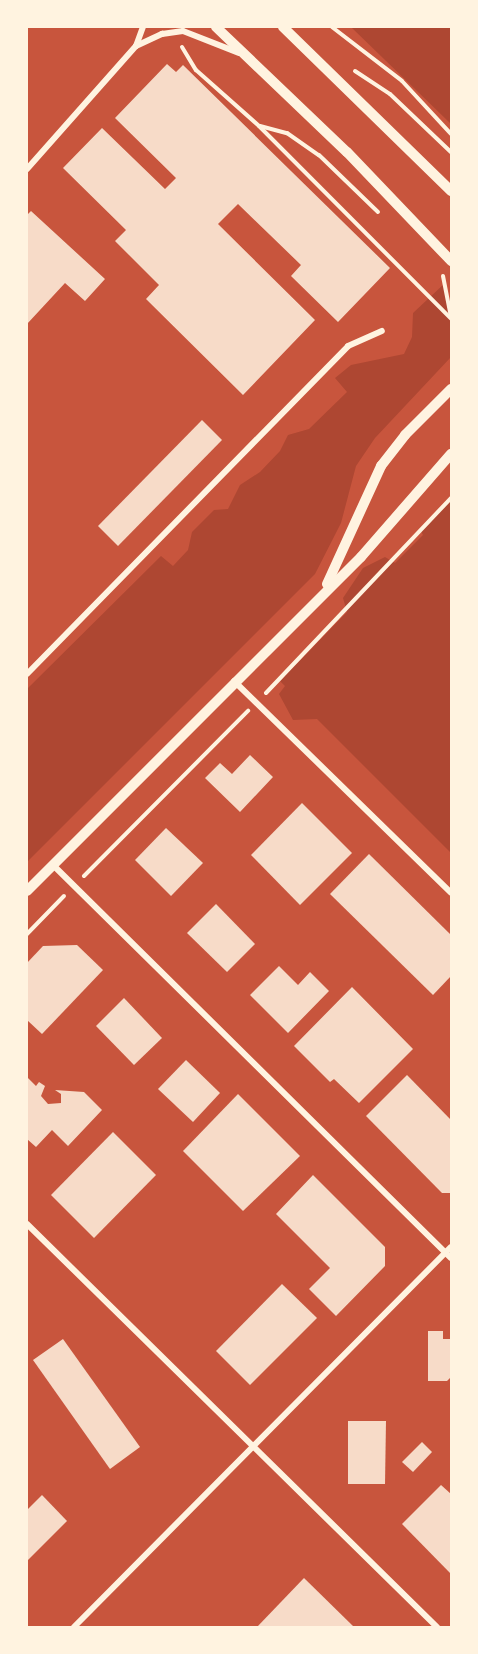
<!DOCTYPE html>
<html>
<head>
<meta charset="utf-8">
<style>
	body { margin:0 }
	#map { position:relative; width:478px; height:1654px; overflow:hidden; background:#c8553d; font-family:"Alegreya Sans",sans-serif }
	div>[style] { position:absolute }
	.green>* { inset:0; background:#ae4732 }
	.building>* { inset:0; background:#f7dbc8 }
	.path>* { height:4px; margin:-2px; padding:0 2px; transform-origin:2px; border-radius:2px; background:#fff3e0 }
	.minor>* { height:6px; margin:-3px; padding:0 3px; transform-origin:3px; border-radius:3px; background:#fff3e0 }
	.tertiary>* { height:10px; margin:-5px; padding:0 5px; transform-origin:5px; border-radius:5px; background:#fff3e0 }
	span { translate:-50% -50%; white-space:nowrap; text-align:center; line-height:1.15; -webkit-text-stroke:6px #fff3e0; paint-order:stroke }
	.frame { position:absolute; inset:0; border:28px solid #fff3e0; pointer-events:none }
</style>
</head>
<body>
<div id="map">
	<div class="green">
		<div style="clip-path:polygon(351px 27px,451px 27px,451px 124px)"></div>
		<div style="clip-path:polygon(444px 284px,451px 310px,451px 357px,375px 438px,356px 466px,341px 523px,315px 574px,27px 862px,27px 689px,161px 556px,173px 566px,188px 550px,192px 532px,214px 510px,228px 509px,240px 485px,260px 472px,280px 451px,288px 435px,309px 429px,347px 392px,335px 378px,351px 365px,404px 354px,412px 337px,413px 313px)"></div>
		<div style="clip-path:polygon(451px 500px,451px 853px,317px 719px,293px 720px,279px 694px,285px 686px,280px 681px,347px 612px,343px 598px,363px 568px,385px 557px,395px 563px,423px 535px,420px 529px)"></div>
	</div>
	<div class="building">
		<div style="clip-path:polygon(167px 64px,176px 72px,183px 65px,390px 268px,338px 322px,291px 276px,301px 265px,238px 204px,218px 224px,315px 320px,243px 395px,146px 299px,159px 285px,115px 241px,126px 230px,63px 168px,102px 128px,165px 189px,176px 178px,115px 118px)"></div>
		<div style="clip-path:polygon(31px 211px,105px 279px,85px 301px,65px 283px,27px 324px,27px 215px)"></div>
		<div style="clip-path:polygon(202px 420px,222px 440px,118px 546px,98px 526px)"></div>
		<div style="clip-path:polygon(250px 755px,273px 777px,240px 812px,205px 778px,220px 763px,232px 774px)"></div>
		<div style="clip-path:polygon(302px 803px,352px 853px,300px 905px,251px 855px)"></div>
		<div style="clip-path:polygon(166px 828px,203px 863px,171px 896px,135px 860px)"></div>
		<div style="clip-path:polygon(369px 854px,451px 935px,451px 976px,433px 995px,330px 894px)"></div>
		<div style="clip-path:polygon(216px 904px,255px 944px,227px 972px,187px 933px)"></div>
		<div style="clip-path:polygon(77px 945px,103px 970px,42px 1034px,27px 1020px,27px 963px,43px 946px)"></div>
		<div style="clip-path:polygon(279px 966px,298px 985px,310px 972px,329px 991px,288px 1033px,250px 995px)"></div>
		<div style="clip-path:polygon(352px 987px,413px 1049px,359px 1103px,334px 1079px,330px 1082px,294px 1046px)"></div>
		<div style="clip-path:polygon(124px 998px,162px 1038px,134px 1065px,96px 1026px)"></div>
		<div style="clip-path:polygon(186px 1060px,220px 1093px,193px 1122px,158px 1089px)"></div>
		<div style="clip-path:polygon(407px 1075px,451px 1120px,451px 1193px,442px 1193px,366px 1116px)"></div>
		<div style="clip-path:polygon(27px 1077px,36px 1086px,39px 1082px,45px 1086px,41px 1096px,48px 1104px,61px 1103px,61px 1094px,55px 1090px,84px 1092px,102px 1110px,68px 1146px,52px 1130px,36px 1147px,27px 1139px)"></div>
		<div style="clip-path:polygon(238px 1094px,300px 1156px,243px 1211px,183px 1151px)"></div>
		<div style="clip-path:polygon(113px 1132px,156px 1175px,94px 1238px,51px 1195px)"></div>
		<div style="clip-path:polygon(313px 1175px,385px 1247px,385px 1266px,336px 1316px,309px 1289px,330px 1268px,276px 1214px)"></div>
		<div style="clip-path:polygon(282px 1284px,317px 1318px,250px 1385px,216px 1351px)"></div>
		<div style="clip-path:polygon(428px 1331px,443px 1331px,443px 1339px,451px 1339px,451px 1377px,447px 1381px,428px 1381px)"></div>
		<div style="clip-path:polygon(63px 1339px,140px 1447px,110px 1469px,33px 1360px)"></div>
		<div style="clip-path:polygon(348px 1421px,386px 1421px,385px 1484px,348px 1484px)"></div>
		<div style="clip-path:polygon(422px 1442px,432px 1452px,413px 1472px,402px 1462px)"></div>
		<div style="clip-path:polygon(441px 1485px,451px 1494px,451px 1574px,402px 1524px)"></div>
		<div style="clip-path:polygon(42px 1495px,67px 1521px,27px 1561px,27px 1510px)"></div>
		<div style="clip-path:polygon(304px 1578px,354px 1627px,257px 1627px)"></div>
	</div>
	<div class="path">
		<div style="left:332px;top:27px;width:88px;rotate:37.6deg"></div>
		<div style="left:402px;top:81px;width:72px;rotate:47.2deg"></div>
		<div style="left:182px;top:47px;width:27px;rotate:59deg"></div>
		<div style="left:196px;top:70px;width:84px;rotate:41.6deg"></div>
		<div style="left:259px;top:126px;width:272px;rotate:45.1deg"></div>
		<div style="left:355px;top:71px;width:42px;rotate:33.3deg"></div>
		<div style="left:390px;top:94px;width:84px;rotate:43.6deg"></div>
		<div style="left:260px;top:126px;width:28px;rotate:15deg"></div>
		<div style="left:287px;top:133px;width:39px;rotate:35deg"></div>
		<div style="left:319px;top:155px;width:82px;rotate:44deg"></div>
		<div style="left:443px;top:276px;width:42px;rotate:79deg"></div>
		<div style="left:266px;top:693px;width:269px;rotate:-46.5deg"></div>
		<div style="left:84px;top:876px;width:233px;rotate:-45.2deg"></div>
		<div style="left:27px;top:934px;width:53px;rotate:-45.8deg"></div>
	</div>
	<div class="minor">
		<div style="left:136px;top:46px;width:29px;rotate:-25deg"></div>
		<div style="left:162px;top:34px;width:21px;rotate:-8deg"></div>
		<div style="left:183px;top:31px;width:60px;rotate:21.4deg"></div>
		<div style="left:27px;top:169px;width:164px;rotate:-48.5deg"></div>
		<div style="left:136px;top:46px;width:20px;rotate:-70deg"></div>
		<div style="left:27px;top:674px;width:459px;rotate:-45.6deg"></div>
		<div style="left:348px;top:346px;width:37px;rotate:-24deg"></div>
		<div style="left:234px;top:681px;width:303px;rotate:44.3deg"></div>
		<div style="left:53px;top:865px;width:559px;rotate:44.64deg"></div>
		<div style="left:27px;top:1224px;width:575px;rotate:44.51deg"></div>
		<div style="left:74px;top:1627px;width:535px;rotate:-45.23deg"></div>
	</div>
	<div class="tertiary">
		<div style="left:216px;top:27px;width:181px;rotate:43.7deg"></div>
		<div style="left:347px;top:152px;width:151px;rotate:46.3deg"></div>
		<div style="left:283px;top:27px;width:235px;rotate:44.3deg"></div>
		<div style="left:327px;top:584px;width:130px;rotate:-65.4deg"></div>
		<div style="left:381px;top:466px;width:39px;rotate:-52deg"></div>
		<div style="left:405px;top:435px;width:65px;rotate:-45deg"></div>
		<div style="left:27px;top:891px;width:472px;rotate:-45deg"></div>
		<div style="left:361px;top:557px;width:137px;rotate:-48.9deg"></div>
	</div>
	<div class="frame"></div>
</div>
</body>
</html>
